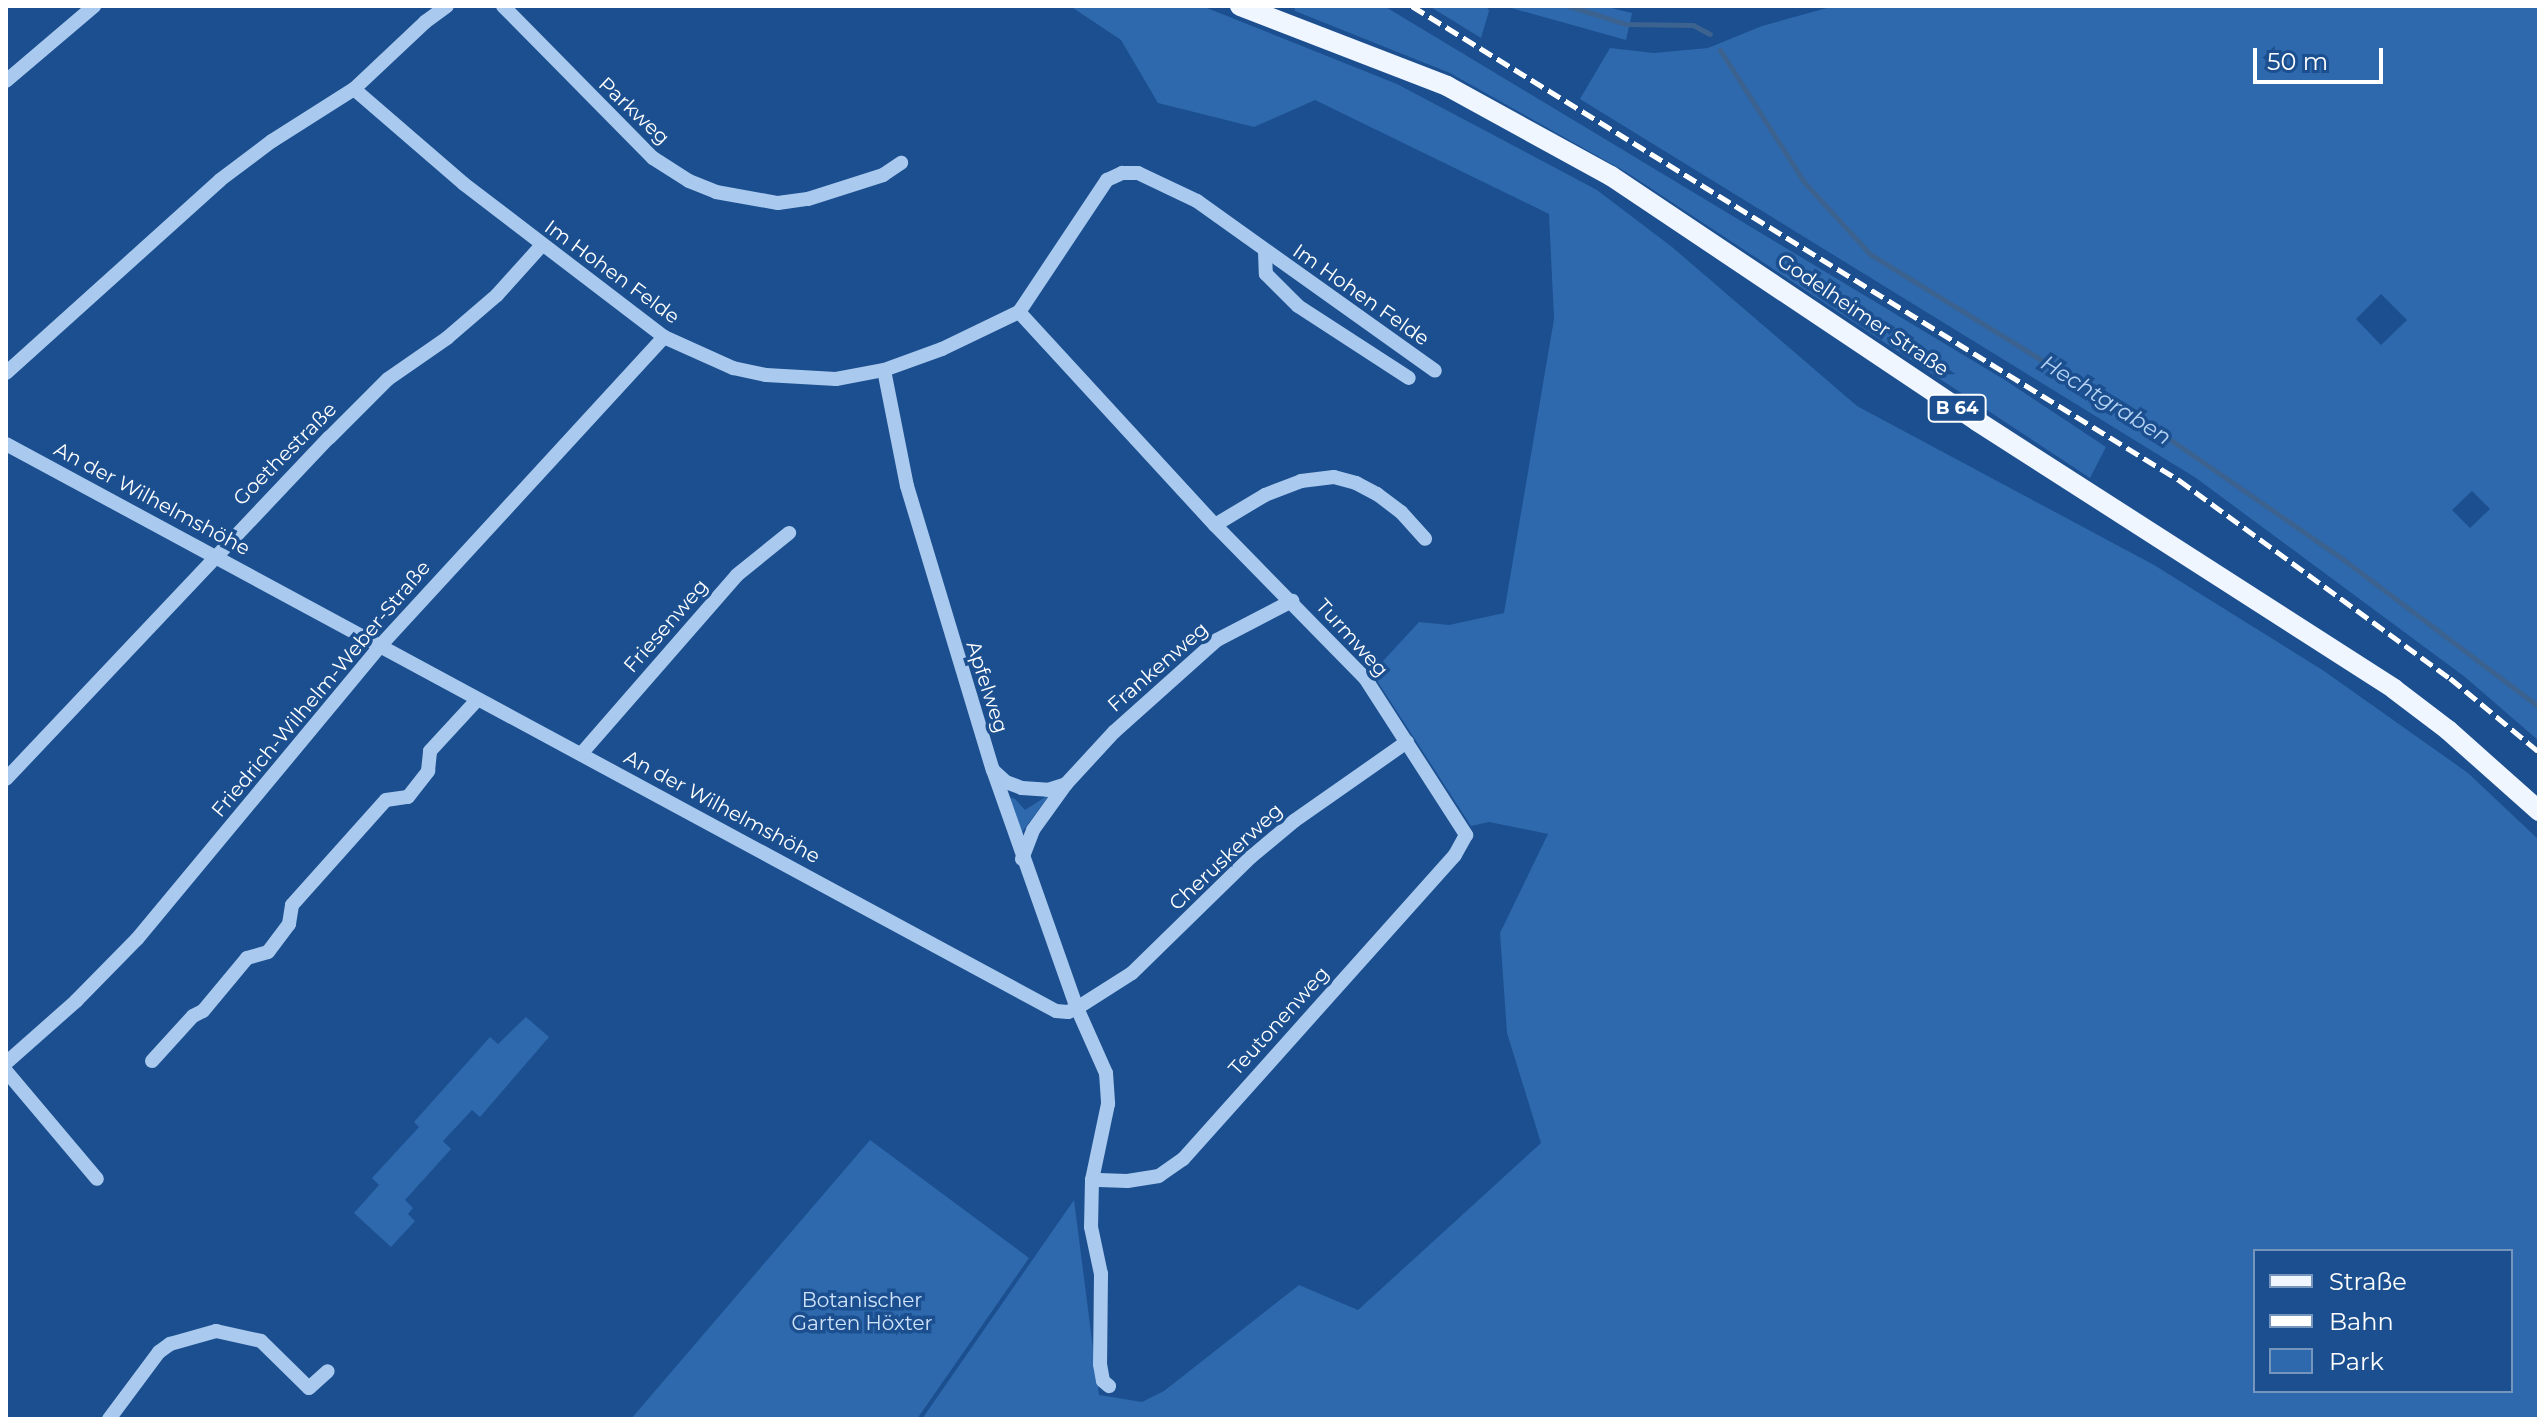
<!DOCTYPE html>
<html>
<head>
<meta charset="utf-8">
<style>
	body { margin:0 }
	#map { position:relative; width:2545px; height:1425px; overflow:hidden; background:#1b4f8f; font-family:Montserrat,sans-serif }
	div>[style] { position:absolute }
	.green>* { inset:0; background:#2e69ad }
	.stream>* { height:5px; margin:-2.5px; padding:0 2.5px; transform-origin:2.5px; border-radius:2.5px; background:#3c6290 }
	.minor>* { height:14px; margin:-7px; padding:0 7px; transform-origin:7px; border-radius:7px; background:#a9c9ee }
	.major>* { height:20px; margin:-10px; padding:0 10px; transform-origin:10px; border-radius:10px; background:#f0f6ff }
	.rail>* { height:5px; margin-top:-2.5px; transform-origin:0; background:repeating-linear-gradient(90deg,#fff 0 14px,transparent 0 20px) }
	span { translate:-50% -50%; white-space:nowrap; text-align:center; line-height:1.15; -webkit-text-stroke:7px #1b4f8f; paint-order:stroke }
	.shield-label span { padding:2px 6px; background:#1b4f8f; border:2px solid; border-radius:6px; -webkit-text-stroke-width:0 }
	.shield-label { font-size:18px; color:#fff; font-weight:700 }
	.street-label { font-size:20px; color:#fff }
	.park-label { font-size:20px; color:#cfe3fa }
	.water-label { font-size:22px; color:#b5d3f5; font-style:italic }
	.frame { position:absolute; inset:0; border:8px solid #fff; pointer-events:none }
	.legend { position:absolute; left:2253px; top:1249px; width:260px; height:144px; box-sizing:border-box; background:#1b4f8f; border:2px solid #7695bc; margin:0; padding:10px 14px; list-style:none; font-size:24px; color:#fff }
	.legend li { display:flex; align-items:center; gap:16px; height:40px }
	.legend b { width:40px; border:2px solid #7695bc }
	.scale { position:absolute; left:2253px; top:48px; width:130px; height:36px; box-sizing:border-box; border:4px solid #fff; border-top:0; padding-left:10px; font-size:24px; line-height:28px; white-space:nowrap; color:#fff; -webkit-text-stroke:6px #1b4f8f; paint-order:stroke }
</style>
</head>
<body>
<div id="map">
	<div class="green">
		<div style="clip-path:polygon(evenodd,1070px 6px,1202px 6px,1397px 84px,1597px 190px,1672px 247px,1857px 406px,2154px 565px,2324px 671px,2468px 773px,2539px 840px,2539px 1419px,922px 1419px,1074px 1200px,1099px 1395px,1142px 1402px,1164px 1391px,1299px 1285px,1358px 1310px,1541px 1143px,1507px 1033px,1500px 933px,1548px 834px,1489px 822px,1471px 826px,1372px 673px,1419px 622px,1449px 625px,1504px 613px,1554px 319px,1549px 214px,1315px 100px,1254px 127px,1158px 103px,1121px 40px,1070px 6px,2255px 1251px,2511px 1251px,2511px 1391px,2255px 1391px,2255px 1251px)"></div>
		<div style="clip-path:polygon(1294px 6px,1384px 6px,2005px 380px,2106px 447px,2090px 478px,1626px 172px,1450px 73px,1295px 11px)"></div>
		<div style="clip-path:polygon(1429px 6px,1487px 6px,1489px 11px,1481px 38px)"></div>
		<div style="clip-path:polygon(1504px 6px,1603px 6px,1632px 13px,1626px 40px)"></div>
		<div style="clip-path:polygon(evenodd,1834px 6px,2539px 6px,2539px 741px,2465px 677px,2196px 478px,1580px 99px,1610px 48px,1654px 53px,1708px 48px,1762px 26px,1834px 6px,2381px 294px,2407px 320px,2381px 345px,2356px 319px,2381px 294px,1834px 6px,2472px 491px,2490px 509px,2470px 528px,2452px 510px,2472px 491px)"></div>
		<div style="clip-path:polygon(998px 793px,1015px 799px,1025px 810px,1050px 794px,1014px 843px)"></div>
		<div style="clip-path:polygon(526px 1017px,549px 1037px,480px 1117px,472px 1110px,443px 1141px,451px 1149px,405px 1200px,413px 1208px,408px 1214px,415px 1221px,391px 1247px,354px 1213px,379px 1185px,372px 1178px,419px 1127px,414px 1122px,490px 1037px,498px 1044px)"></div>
		<div style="clip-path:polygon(870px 1140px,1029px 1258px,917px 1419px,631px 1419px)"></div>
	</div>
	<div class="stream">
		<div style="left:1569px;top:6px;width:60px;rotate:17.5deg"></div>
		<div style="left:1626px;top:24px;width:67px;rotate:0.9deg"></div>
		<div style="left:1693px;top:25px;width:19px;rotate:28deg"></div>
		<div style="left:1720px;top:50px;width:156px;rotate:57.5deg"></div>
		<div style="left:1804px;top:182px;width:98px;rotate:47.5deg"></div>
		<div style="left:1870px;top:254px;width:350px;rotate:31.7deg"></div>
		<div style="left:2168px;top:438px;width:214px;rotate:34.7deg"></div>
		<div style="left:2344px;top:560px;width:244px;rotate:37deg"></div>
	</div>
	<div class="minor">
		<div style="left:503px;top:6px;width:214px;rotate:45.4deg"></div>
		<div style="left:653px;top:158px;width:43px;rotate:32.6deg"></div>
		<div style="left:689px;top:181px;width:29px;rotate:22deg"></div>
		<div style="left:716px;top:192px;width:63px;rotate:10.1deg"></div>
		<div style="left:778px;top:203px;width:30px;rotate:-8deg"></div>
		<div style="left:808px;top:199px;width:79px;rotate:-17.7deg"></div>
		<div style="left:883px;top:175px;width:22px;rotate:-34deg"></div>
		<div style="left:6px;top:81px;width:116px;rotate:-40.4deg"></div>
		<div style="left:354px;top:89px;width:145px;rotate:40.8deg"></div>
		<div style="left:464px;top:184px;width:252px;rotate:37.4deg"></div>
		<div style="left:664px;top:337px;width:76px;rotate:24.2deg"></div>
		<div style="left:733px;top:368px;width:34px;rotate:12deg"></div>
		<div style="left:766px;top:375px;width:70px;rotate:3.3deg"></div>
		<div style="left:836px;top:379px;width:49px;rotate:-10.6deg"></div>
		<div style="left:884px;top:370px;width:62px;rotate:-19.9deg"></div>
		<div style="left:942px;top:349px;width:85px;rotate:-25.7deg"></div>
		<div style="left:1019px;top:312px;width:159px;rotate:-56.3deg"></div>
		<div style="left:1107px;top:180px;width:17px;rotate:-25deg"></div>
		<div style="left:1122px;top:173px;width:16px"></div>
		<div style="left:1138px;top:173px;width:65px;rotate:25.4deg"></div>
		<div style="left:1197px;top:201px;width:292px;rotate:35.5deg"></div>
		<div style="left:1265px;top:251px;width:23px;rotate:88deg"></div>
		<div style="left:1266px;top:274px;width:45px;rotate:45deg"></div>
		<div style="left:1298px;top:306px;width:132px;rotate:33deg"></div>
		<div style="left:1019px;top:312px;width:289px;rotate:47.4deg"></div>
		<div style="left:1215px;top:525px;width:214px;rotate:45.6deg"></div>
		<div style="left:1365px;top:678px;width:187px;rotate:57.2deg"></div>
		<div style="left:1466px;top:835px;width:23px;rotate:119deg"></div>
		<div style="left:1455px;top:855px;width:408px;rotate:131.8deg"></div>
		<div style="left:1183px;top:1159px;width:29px;rotate:145deg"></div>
		<div style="left:1159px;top:1176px;width:32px;rotate:171deg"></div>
		<div style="left:1127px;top:1181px;width:35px;rotate:-178deg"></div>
		<div style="left:884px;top:370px;width:118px;rotate:78.8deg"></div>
		<div style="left:907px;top:486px;width:297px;rotate:73.2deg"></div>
		<div style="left:993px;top:770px;width:252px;rotate:70.6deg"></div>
		<div style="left:1077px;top:1008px;width:71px;rotate:66deg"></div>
		<div style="left:1106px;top:1073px;width:31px;rotate:86deg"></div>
		<div style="left:1108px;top:1104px;width:78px;rotate:101.9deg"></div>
		<div style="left:1092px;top:1180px;width:47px;rotate:91.2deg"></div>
		<div style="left:1091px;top:1227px;width:48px;rotate:78deg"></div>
		<div style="left:1101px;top:1274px;width:90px;rotate:90.6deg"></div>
		<div style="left:1100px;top:1364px;width:17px;rotate:80deg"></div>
		<div style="left:1103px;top:1381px;width:8px;rotate:40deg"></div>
		<div style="left:6px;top:373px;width:288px;rotate:-42deg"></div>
		<div style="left:220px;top:180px;width:65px;rotate:-36.9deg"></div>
		<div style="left:272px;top:141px;width:97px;rotate:-32.4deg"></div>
		<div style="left:354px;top:89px;width:98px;rotate:-43.3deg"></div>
		<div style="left:425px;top:22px;width:27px;rotate:-36deg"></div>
		<div style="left:6px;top:444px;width:1193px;rotate:28.37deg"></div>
		<div style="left:1056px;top:1011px;width:12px;rotate:5deg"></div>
		<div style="left:1068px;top:1012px;width:10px;rotate:-24deg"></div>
		<div style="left:1077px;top:1008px;width:65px;rotate:-32.5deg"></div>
		<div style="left:1132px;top:973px;width:166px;rotate:-44.3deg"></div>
		<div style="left:1251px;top:857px;width:56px;rotate:-39.9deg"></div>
		<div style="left:1294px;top:821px;width:138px;rotate:-35deg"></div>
		<div style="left:1215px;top:525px;width:58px;rotate:-31deg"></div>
		<div style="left:1265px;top:495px;width:39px;rotate:-21deg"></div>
		<div style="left:1301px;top:481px;width:33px;rotate:-7deg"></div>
		<div style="left:1334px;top:477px;width:23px;rotate:15deg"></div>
		<div style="left:1356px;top:483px;width:24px;rotate:28deg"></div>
		<div style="left:1377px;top:494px;width:30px;rotate:37deg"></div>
		<div style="left:1401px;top:512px;width:36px;rotate:48deg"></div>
		<div style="left:581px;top:754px;width:237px;rotate:-48.9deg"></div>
		<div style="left:737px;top:575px;width:67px;rotate:-38.9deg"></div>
		<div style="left:994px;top:771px;width:16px;rotate:43deg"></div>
		<div style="left:1006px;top:782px;width:17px;rotate:21deg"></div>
		<div style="left:1022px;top:788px;width:26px;rotate:4deg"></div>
		<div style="left:1048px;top:790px;width:19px;rotate:-18deg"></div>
		<div style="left:1066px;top:784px;width:71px;rotate:-47.3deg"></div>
		<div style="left:1114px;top:732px;width:138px;rotate:-41.8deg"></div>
		<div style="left:1217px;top:640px;width:85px;rotate:-27.5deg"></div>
		<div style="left:6px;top:779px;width:470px;rotate:-46.6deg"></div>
		<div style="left:329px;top:438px;width:83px;rotate:-45deg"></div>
		<div style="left:388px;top:379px;width:72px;rotate:-34.8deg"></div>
		<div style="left:447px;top:338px;width:66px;rotate:-40.7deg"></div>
		<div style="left:497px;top:295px;width:67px;rotate:-48deg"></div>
		<div style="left:1022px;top:859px;width:31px;rotate:-69deg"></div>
		<div style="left:1033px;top:830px;width:57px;rotate:-54.3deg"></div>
		<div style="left:152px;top:1061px;width:61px;rotate:-47.7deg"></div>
		<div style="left:193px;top:1016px;width:11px;rotate:-27deg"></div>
		<div style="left:203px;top:1011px;width:69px;rotate:-50.3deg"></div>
		<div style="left:247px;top:958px;width:22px;rotate:-16deg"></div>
		<div style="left:268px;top:952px;width:35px;rotate:-53deg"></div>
		<div style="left:289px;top:924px;width:19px;rotate:-81deg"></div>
		<div style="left:292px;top:905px;width:141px;rotate:-48.2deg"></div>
		<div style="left:386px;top:800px;width:22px;rotate:-8deg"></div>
		<div style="left:408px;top:797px;width:33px;rotate:-52deg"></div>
		<div style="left:428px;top:771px;width:20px;rotate:-84deg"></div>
		<div style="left:430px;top:751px;width:69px;rotate:-47.3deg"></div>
		<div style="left:6px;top:1063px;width:94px;rotate:-41.5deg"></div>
		<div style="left:76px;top:1001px;width:87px;rotate:-45.5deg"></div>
		<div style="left:137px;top:939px;width:381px;rotate:-50.3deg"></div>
		<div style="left:380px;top:646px;width:420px;rotate:-47.4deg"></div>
		<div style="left:6px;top:1071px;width:141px;rotate:49.9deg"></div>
		<div style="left:109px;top:1419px;width:84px;rotate:-53.3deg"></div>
		<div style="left:159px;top:1352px;width:14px;rotate:-36deg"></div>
		<div style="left:170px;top:1344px;width:48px;rotate:-15.8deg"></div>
		<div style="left:216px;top:1331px;width:46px;rotate:12.5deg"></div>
		<div style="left:261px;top:1341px;width:67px;rotate:44.4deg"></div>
		<div style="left:309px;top:1388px;width:25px;rotate:-42deg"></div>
	</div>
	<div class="major">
		<div style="left:1240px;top:6px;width:222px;rotate:21.1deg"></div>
		<div style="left:1447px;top:86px;width:187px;rotate:28.8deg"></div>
		<div style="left:1611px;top:176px;width:440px;rotate:33.8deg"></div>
		<div style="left:1977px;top:421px;width:496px;rotate:32.7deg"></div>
		<div style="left:2394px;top:689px;width:68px;rotate:37.2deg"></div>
		<div style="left:2448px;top:730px;width:122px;rotate:41.7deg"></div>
	</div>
	<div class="rail">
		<div style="left:1412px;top:6px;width:902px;rotate:31.72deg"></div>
		<div style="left:2179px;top:480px;width:336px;rotate:36.2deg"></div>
		<div style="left:2450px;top:678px;width:116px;rotate:39.7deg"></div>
	</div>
	<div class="shield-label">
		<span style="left:1957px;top:408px">B 64</span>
	</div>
	<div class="street-label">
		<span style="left:634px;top:111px;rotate:43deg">Parkweg</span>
		<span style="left:612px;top:272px;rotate:36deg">Im Hohen Felde</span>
		<span style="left:1361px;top:295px;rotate:35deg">Im Hohen Felde</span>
		<span style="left:1863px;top:315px;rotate:34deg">Godelheimer Straße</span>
		<span style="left:285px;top:454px;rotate:-45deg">Goethestraße</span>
		<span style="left:152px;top:499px;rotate:28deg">An der Wilhelmshöhe</span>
		<span style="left:666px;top:626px;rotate:-49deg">Friesenweg</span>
		<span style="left:1352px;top:638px;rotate:48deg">Turmweg</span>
		<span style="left:1158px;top:667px;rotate:-41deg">Frankenweg</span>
		<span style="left:987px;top:687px;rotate:72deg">Apfelweg</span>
		<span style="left:321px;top:689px;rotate:-50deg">Friedrich-Wilhelm-Weber-Straße</span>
		<span style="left:722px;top:807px;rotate:28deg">An der Wilhelmshöhe</span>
		<span style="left:1226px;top:857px;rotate:-43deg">Cheruskerweg</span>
		<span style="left:1279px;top:1021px;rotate:-48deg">Teutonenweg</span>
	</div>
	<div class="park-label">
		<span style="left:862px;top:1312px">Botanischer<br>Garten Höxter</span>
	</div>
	<div class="water-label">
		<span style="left:2106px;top:400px;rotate:32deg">Hechtgraben</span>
	</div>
	<div class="frame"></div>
	<ul class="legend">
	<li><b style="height:10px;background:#f0f6ff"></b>Straße</li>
	<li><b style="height:10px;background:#fff"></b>Bahn</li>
	<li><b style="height:22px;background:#2e69ad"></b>Park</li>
	</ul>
	<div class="scale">50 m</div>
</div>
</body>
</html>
